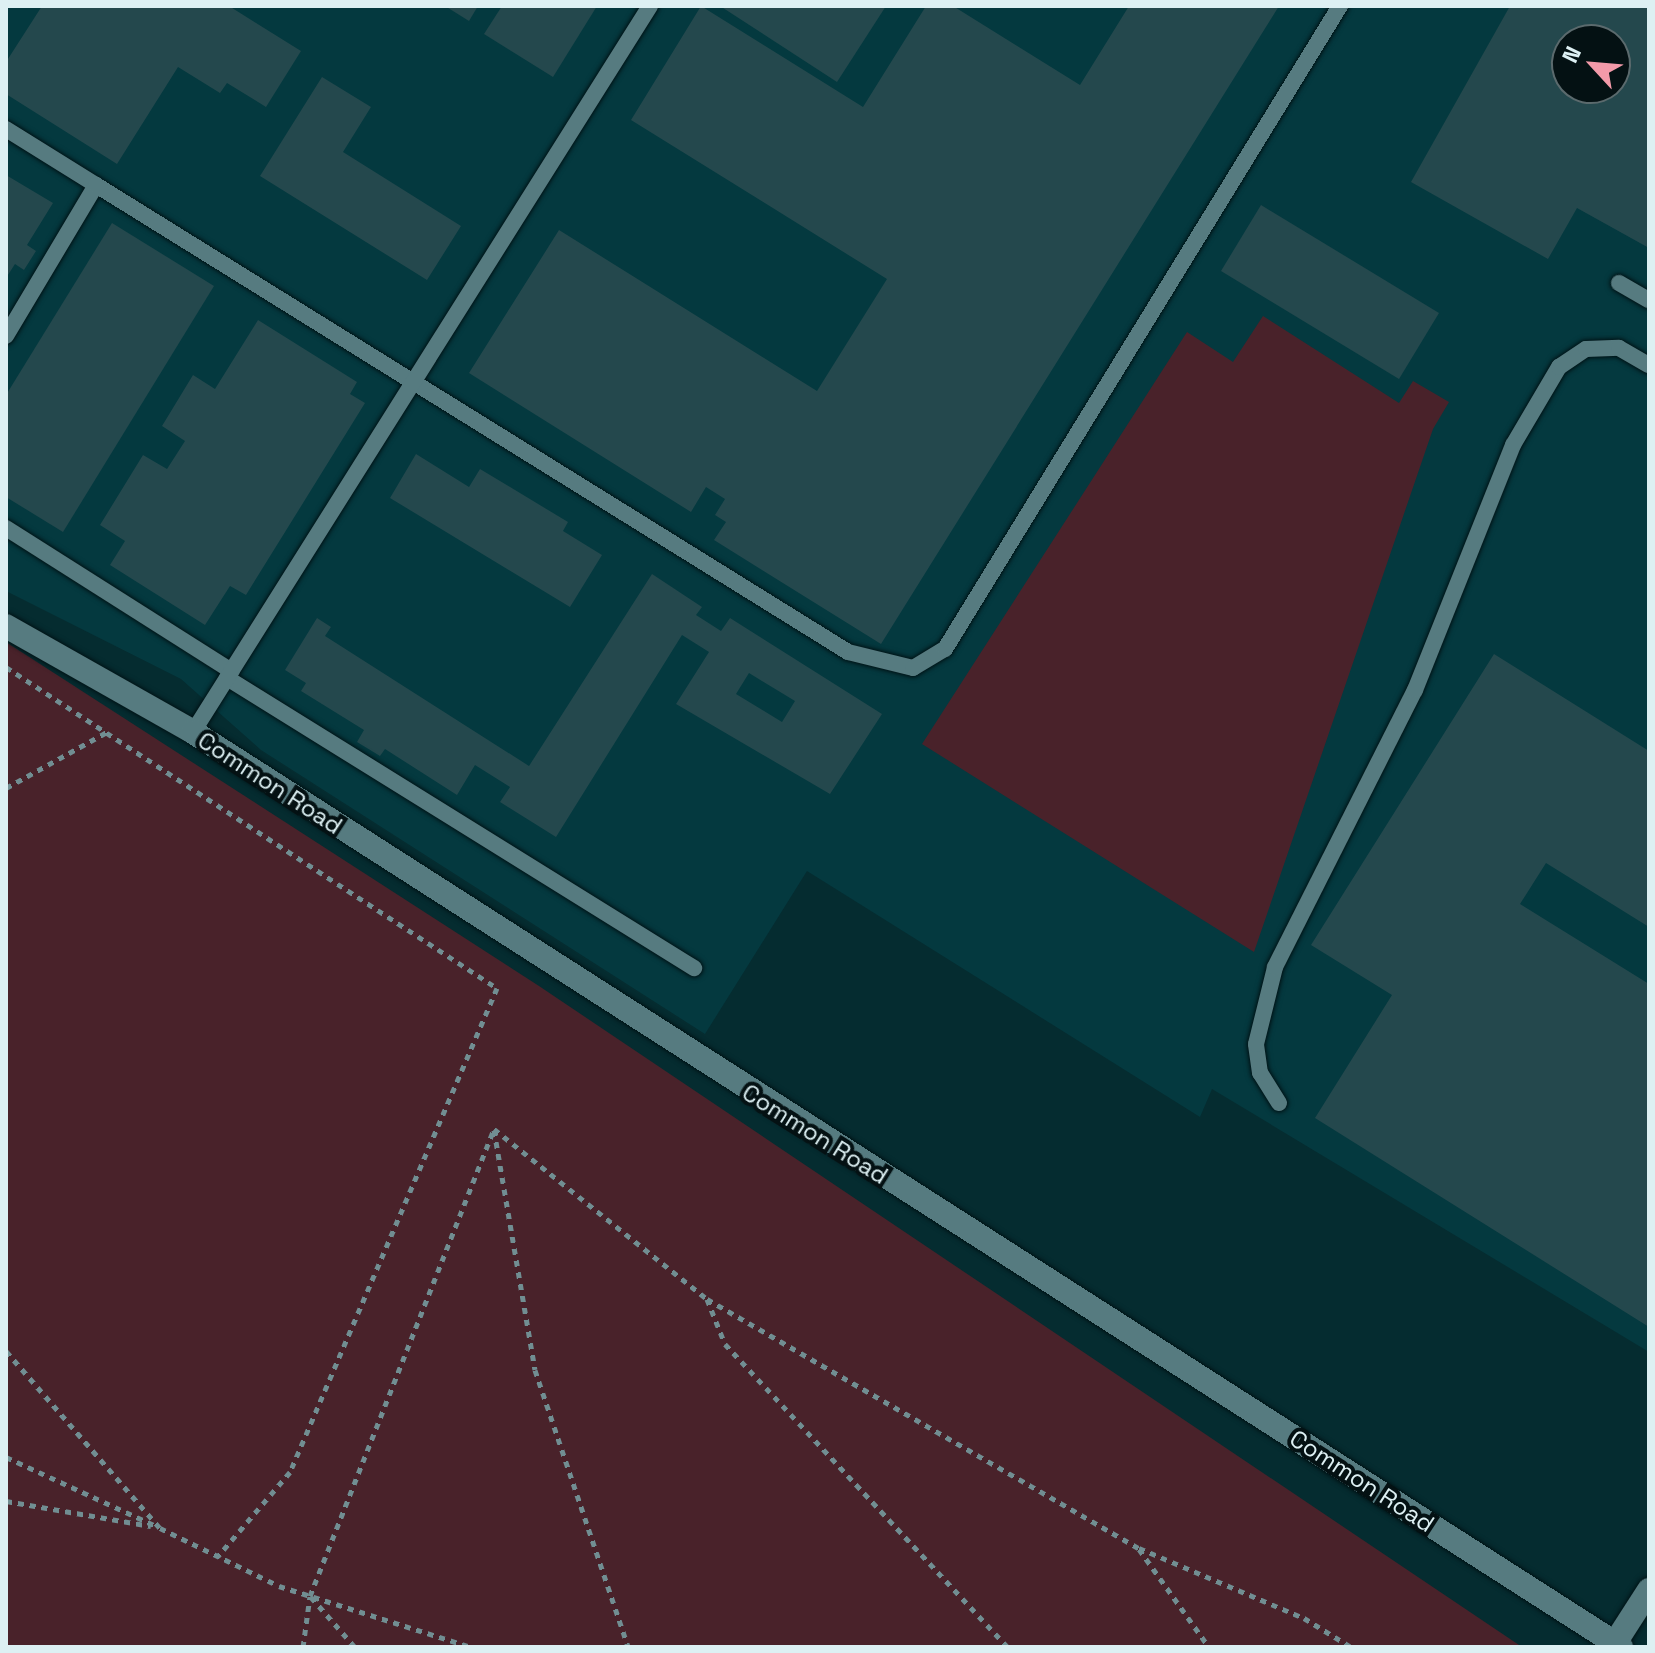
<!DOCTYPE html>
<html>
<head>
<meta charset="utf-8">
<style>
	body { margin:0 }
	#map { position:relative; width:1655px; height:1653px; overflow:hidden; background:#052c30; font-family:"Space Grotesk",sans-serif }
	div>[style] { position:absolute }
	.built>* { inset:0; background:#04393f }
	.green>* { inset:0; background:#49222a }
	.building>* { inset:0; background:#24484d }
	.path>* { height:5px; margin-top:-2.5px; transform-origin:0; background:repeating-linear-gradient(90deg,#718e92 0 6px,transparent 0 12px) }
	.roads { filter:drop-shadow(0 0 2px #001316) drop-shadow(0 0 2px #001316) }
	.service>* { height:16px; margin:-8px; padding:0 8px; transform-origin:8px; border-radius:8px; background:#567b80 }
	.minor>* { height:24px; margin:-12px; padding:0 12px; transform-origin:12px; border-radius:12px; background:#567b80 }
	.tertiary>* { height:24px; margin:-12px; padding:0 12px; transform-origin:12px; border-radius:12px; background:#567b80 }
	span { translate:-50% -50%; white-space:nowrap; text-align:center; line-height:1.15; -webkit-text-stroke:8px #041113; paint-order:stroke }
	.street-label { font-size:24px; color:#ddf0f3 }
	.frame { position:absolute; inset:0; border:8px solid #ddf0f3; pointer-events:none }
	.north { position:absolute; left:1551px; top:24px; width:80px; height:80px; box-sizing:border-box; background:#041113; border:2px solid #5b6a6d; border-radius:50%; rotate:296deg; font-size:22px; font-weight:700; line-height:32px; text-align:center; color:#ddf0f3 }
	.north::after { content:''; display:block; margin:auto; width:28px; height:36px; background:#f39aa9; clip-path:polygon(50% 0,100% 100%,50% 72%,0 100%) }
</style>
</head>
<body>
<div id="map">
	<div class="built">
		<div style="clip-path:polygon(evenodd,6px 6px,1649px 6px,1649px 1352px,1212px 1089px,1200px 1117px,807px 871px,705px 1034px,261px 750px,181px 679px,6px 591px,6px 6px,1567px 40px,1615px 40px,1615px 88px,1567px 88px,1567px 40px)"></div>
	</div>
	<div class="green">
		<div style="clip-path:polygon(1263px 316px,1399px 403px,1413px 381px,1449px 402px,1433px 429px,1254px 952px,922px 744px,1187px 332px,1233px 362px)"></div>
		<div style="clip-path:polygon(6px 642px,539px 986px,1522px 1647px,6px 1647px)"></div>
	</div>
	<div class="building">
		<div style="clip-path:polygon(42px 6px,229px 6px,301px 51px,266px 107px,227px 83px,220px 93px,178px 67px,117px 164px,6px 94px,6px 62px)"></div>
		<div style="clip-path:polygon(445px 6px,478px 6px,469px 21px)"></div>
		<div style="clip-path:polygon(502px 6px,597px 6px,553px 77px,484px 34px)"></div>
		<div style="clip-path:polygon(701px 6px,863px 107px,926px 6px,953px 6px,1080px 85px,1129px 6px,1279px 6px,881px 644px,714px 540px,726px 522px,715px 515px,725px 499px,706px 487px,691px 512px,469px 373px,559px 230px,817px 391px,887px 279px,631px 120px)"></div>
		<div style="clip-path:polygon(720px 6px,886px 6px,837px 82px)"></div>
		<div style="clip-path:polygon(evenodd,1510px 6px,1649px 6px,1649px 248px,1577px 208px,1548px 259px,1411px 182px,1510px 6px,1567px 40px,1615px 40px,1615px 88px,1567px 88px,1567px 40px)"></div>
		<div style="clip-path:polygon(322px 77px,371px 107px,343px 152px,461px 226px,427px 280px,260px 176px)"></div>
		<div style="clip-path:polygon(6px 175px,53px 203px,27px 245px,36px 251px,24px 270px,15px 264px,6px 278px)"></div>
		<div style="clip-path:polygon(1261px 205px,1439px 313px,1399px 379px,1221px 271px)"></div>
		<div style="clip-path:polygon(112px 223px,214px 286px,63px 532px,6px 497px,6px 395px)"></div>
		<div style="clip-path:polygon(258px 320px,357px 382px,350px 394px,365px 403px,246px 595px,230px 586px,205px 625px,110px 565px,125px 541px,100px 525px,143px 455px,167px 469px,185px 441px,162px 426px,193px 375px,215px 389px)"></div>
		<div style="clip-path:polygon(416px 454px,469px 487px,480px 469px,568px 522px,563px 531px,602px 555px,570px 607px,390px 498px)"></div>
		<div style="clip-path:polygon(evenodd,652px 574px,702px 607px,696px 615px,721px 631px,730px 618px,882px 714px,830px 794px,676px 704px,709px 652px,682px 635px,556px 837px,500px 802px,510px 787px,475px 765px,457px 795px,385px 749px,380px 756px,357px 742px,364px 730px,301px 691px,306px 683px,285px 670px,317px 618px,331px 627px,325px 636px,529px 766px,652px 574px,749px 673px,795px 701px,782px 722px,736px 694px,749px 673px)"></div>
		<div style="clip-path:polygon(1494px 654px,1649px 751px,1649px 927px,1546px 863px,1520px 904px,1649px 984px,1649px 1327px,1315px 1118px,1392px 995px,1311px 945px)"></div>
	</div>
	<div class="path">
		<div style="left:6px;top:667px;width:587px;rotate:33.18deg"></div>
		<div style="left:497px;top:988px;width:526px;rotate:113.16deg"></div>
		<div style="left:290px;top:1472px;width:111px;rotate:130.6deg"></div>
		<div style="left:6px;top:788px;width:118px;rotate:-29deg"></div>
		<div style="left:494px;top:1129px;width:273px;rotate:38.6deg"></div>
		<div style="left:707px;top:1299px;width:499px;rotate:30deg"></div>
		<div style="left:1139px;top:1548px;width:179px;rotate:23deg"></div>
		<div style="left:1304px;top:1618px;width:55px;rotate:31.7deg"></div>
		<div style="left:494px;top:1130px;width:243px;rotate:80.3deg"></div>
		<div style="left:535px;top:1370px;width:292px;rotate:71.4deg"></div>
		<div style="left:707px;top:1299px;width:48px;rotate:68.2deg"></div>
		<div style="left:725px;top:1344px;width:415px;rotate:47deg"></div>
		<div style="left:6px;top:1351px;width:235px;rotate:49deg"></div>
		<div style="left:160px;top:1528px;width:132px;rotate:26deg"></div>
		<div style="left:279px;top:1586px;width:201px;rotate:17.6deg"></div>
		<div style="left:6px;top:1457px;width:167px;rotate:24.7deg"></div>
		<div style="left:6px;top:1501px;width:147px;rotate:9.8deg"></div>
		<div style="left:1139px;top:1549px;width:120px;rotate:54.5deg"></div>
		<div style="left:311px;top:1597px;width:67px;rotate:48.7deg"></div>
		<div style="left:303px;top:1647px;width:51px;rotate:-82.2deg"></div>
		<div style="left:310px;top:1596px;width:502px;rotate:-68.5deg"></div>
	</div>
	<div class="roads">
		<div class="service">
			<div style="left:6px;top:129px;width:106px;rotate:31.9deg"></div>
			<div style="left:1619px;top:283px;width:34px;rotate:30deg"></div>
			<div style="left:6px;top:336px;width:176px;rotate:-59.2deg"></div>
			<div style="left:96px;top:185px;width:885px;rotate:31.84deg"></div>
			<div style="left:848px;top:652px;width:67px;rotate:13.8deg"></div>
			<div style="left:913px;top:668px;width:37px;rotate:-31deg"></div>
			<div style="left:945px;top:649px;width:755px;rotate:-58.44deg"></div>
			<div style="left:6px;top:528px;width:267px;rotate:32.4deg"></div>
			<div style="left:227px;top:678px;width:550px;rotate:31.84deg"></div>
			<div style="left:193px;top:732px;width:858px;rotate:-57.81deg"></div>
			<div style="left:1279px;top:1103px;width:36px;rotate:-122deg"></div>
			<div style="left:1260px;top:1073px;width:29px;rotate:-98deg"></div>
			<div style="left:1256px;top:1044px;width:79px;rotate:-76.1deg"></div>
			<div style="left:1275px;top:967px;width:310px;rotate:-63.2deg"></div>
			<div style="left:1415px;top:690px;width:264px;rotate:-68.2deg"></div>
			<div style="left:1513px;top:445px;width:91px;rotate:-59.5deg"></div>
			<div style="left:1559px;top:367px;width:32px;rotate:-34deg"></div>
			<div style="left:1586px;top:349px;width:33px;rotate:-2deg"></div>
			<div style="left:1619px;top:348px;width:34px;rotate:30deg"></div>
		</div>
		<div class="minor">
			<div style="left:1615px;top:1643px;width:63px;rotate:-57.3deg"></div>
		</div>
		<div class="tertiary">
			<div style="left:6px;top:626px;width:215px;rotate:29.5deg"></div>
			<div style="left:193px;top:732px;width:1696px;rotate:32.65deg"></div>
		</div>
	</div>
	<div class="street-label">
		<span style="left:270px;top:783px;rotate:33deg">Common Road</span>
		<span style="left:815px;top:1134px;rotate:32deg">Common Road</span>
		<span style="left:1362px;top:1481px;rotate:33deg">Common Road</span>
	</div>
	<div class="frame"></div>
	<div class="north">N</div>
</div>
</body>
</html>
